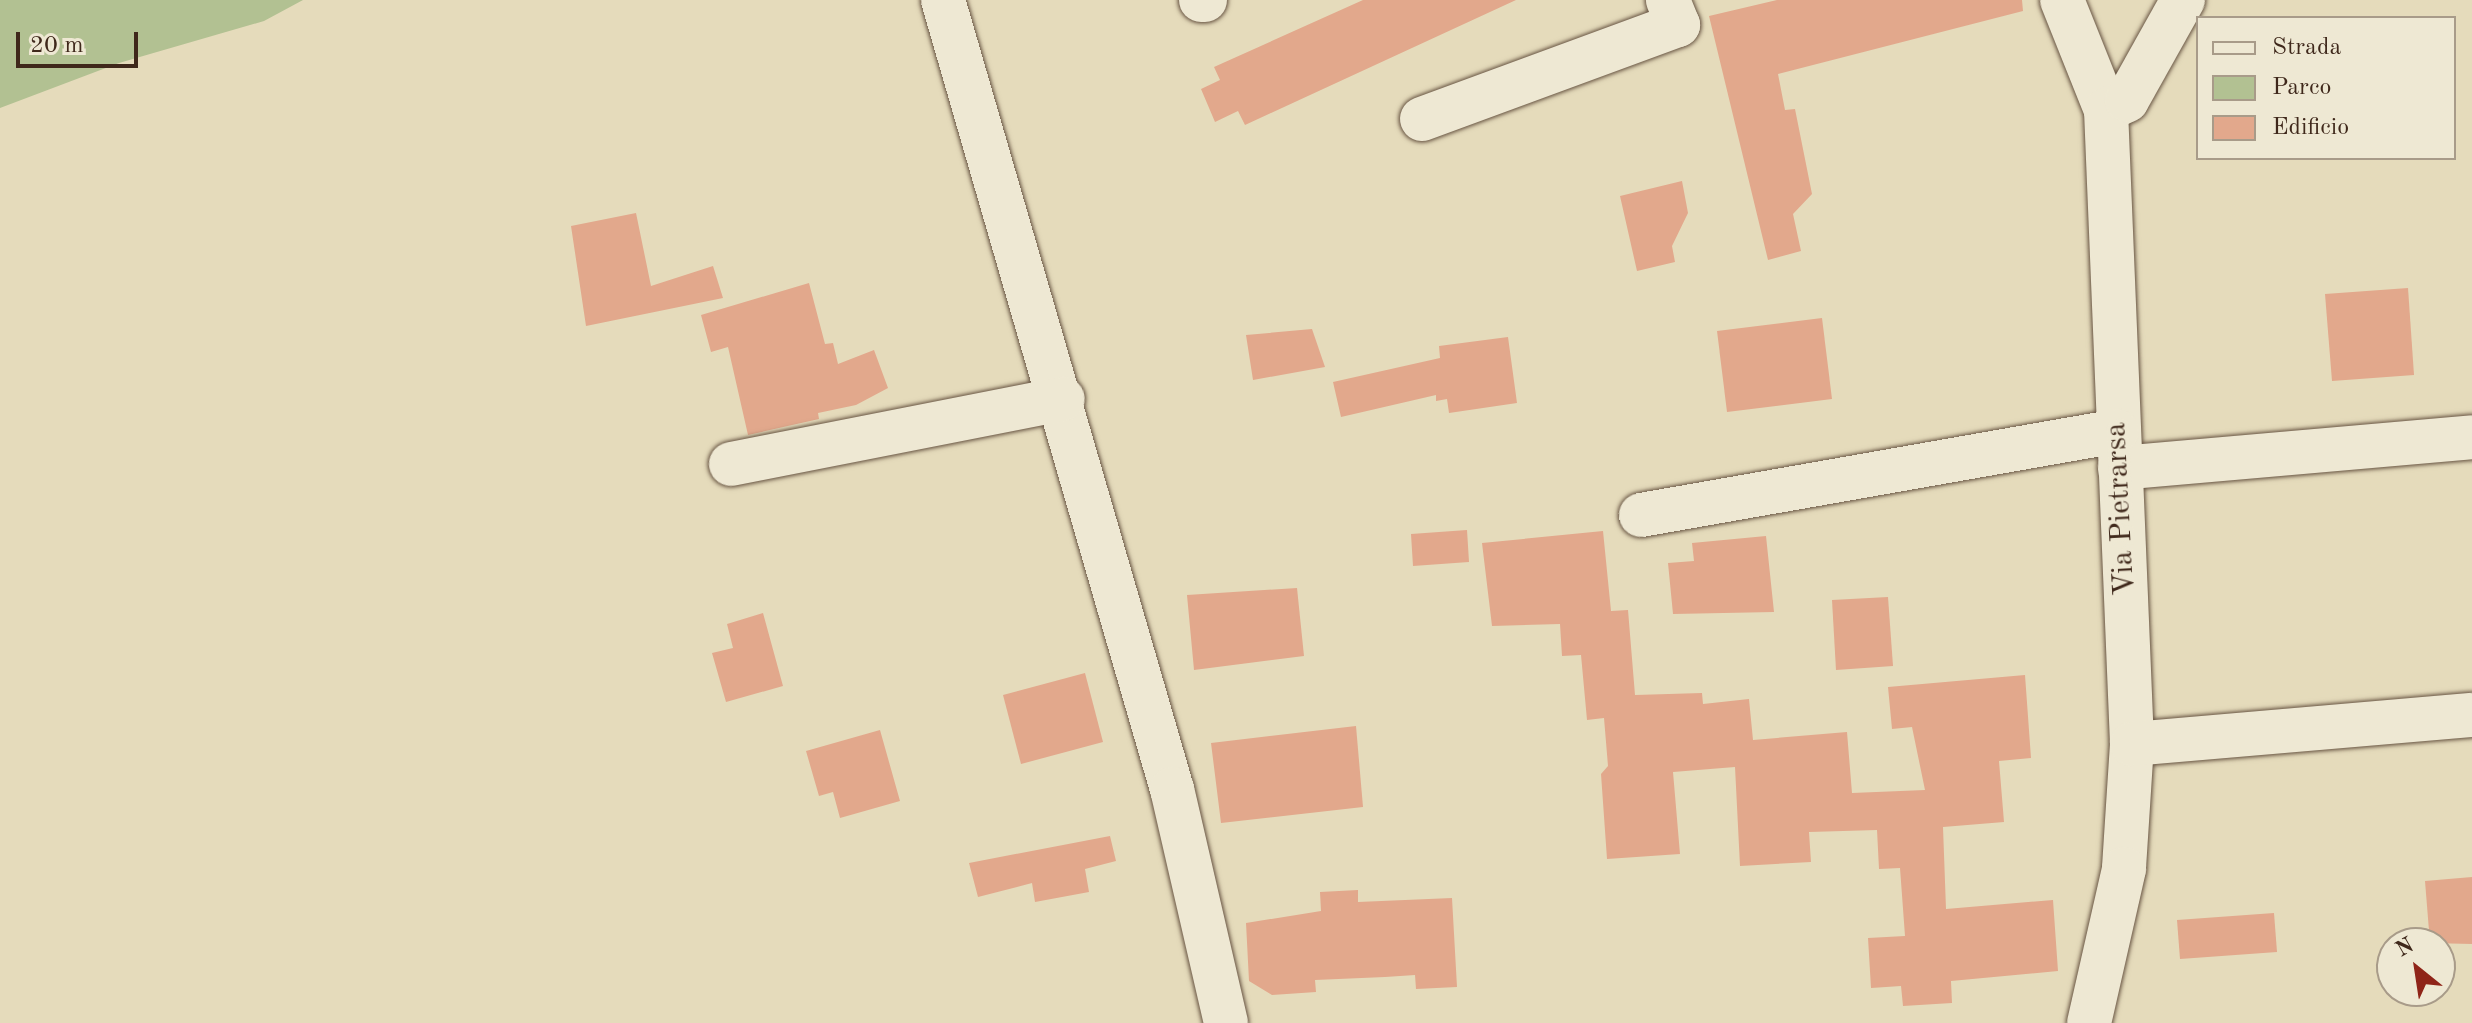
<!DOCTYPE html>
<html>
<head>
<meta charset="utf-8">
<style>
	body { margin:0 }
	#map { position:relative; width:2472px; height:1023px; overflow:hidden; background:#e5dbbb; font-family:"Old Standard TT",serif }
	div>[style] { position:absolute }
	.green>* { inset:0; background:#b2c192 }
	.building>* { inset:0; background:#e2a88c }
	.roads { filter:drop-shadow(0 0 2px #685543) drop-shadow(0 0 2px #685543) }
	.minor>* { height:44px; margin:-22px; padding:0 22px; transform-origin:22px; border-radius:22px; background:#eee8d3 }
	span { translate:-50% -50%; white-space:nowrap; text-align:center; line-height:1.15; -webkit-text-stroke:8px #eee8d3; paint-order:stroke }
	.street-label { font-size:30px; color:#3f281b }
	.legend { position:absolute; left:2196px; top:16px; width:260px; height:144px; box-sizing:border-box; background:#eee8d3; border:2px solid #a89b89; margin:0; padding:10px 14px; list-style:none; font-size:24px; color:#3f281b }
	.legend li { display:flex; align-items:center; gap:16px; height:40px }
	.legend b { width:40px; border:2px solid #a89b89 }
	.north { position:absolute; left:2376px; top:927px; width:80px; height:80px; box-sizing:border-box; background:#eee8d3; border:2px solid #a89b89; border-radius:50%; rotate:330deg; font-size:22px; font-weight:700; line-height:32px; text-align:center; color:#3f281b }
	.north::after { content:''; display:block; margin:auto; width:28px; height:36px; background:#8f2418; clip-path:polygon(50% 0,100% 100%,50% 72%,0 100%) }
	.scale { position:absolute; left:16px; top:32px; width:122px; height:36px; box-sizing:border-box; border:4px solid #3f281b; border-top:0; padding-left:10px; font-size:24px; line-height:28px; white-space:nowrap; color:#3f281b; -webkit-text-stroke:6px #eee8d3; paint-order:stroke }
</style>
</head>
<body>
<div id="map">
	<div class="green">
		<div style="clip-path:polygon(0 0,303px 0,264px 21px,119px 63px,0 108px)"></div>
	</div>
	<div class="building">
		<div style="clip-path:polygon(1363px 0,1516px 0,1245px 125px,1238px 111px,1215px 122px,1201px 89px,1220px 80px,1214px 67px)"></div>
		<div style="clip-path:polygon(1777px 0,2022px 0,2023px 11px,1778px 74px,1785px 110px,1795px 109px,1812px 194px,1793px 214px,1801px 251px,1768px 260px,1709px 16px)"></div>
		<div style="clip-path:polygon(1682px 181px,1688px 213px,1672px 246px,1675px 262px,1637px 271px,1620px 196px)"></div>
		<div style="clip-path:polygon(636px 213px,651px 286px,713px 266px,723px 298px,586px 326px,571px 226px)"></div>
		<div style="clip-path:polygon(809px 283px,825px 344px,833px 343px,838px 364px,874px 350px,888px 388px,856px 405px,818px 413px,819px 419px,748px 435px,728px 347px,711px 352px,701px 315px)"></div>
		<div style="clip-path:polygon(2408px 288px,2414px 375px,2332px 381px,2325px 294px)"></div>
		<div style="clip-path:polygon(1822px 318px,1832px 399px,1727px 412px,1717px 331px)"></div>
		<div style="clip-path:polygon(1312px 329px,1325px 367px,1253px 380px,1246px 335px)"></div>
		<div style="clip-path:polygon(1508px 337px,1517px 403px,1449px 413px,1447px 399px,1436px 401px,1436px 395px,1341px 417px,1333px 382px,1440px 358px,1439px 346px)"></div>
		<div style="clip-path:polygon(1467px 530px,1469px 562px,1413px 566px,1411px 534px)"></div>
		<div style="clip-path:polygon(1603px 531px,1611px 611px,1628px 610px,1635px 695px,1702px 693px,1703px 704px,1749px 699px,1753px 740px,1847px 732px,1852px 793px,1925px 790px,1912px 727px,1892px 729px,1888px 687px,2025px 675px,2031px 758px,1999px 761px,2004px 822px,1943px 827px,1946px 909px,2053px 900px,2058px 971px,1951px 981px,1952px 1003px,1903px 1006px,1901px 986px,1871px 988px,1868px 938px,1905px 936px,1900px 868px,1879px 869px,1877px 830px,1809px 832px,1811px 862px,1740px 866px,1735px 767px,1673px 772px,1680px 854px,1607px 859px,1601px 774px,1608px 766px,1604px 718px,1587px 720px,1581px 655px,1562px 656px,1560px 624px,1492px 626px,1482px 543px)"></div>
		<div style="clip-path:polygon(1766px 536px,1774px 612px,1673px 614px,1668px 563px,1694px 561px,1692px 543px)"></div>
		<div style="clip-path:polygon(1297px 588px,1304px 656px,1194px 670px,1187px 595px)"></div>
		<div style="clip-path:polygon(1888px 597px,1893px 666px,1836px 670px,1832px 600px)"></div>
		<div style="clip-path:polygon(763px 613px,783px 686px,726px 702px,712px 653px,733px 648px,727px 624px)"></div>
		<div style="clip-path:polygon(1085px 673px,1103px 742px,1021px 764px,1003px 695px)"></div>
		<div style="clip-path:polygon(1356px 726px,1363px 807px,1221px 823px,1211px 743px)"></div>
		<div style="clip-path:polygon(880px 730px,900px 801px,840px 818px,833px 792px,819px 796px,806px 751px)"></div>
		<div style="clip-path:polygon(1110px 836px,1116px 861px,1085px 869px,1089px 892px,1035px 902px,1032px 883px,978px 897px,969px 863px)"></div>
		<div style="clip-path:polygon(2472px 877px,2472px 944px,2430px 943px,2425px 881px)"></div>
		<div style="clip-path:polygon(1358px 890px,1358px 902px,1452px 898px,1457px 987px,1416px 989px,1415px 975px,1385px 977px,1315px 980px,1316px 992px,1272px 995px,1249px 981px,1246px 923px,1321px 911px,1320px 892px)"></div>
		<div style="clip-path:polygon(2274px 913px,2277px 952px,2180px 959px,2177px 920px)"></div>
	</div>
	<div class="roads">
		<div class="minor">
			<div style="left:943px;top:0;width:822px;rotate:73.82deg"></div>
			<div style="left:1172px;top:789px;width:240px;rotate:77deg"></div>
			<div style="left:1201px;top:0;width:4px"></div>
			<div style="left:2062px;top:0;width:118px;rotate:68.2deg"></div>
			<div style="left:2106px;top:110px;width:635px;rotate:87.65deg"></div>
			<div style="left:2132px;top:744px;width:125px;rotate:93.7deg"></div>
			<div style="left:2124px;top:869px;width:158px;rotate:102.8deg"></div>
			<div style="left:2106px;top:110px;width:23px;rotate:-25deg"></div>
			<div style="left:2127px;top:100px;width:115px;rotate:-60.8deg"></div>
			<div style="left:1422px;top:119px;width:273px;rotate:-20.2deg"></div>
			<div style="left:1678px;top:25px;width:27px;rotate:-112deg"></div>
			<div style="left:731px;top:464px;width:338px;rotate:-11.1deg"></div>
			<div style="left:2120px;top:468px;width:353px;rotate:-5deg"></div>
			<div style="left:1641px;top:515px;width:483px;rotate:-10deg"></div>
			<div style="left:2132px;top:744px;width:341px;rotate:-4.9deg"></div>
		</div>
	</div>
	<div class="street-label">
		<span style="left:2121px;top:509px;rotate:-93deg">Via Pietrarsa</span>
	</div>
	<ul class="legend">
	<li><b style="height:10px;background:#eee8d3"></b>Strada</li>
	<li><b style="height:22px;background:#b2c192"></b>Parco</li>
	<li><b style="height:22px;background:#e2a88c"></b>Edificio</li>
	</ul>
	<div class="north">N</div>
	<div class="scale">20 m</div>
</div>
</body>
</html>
